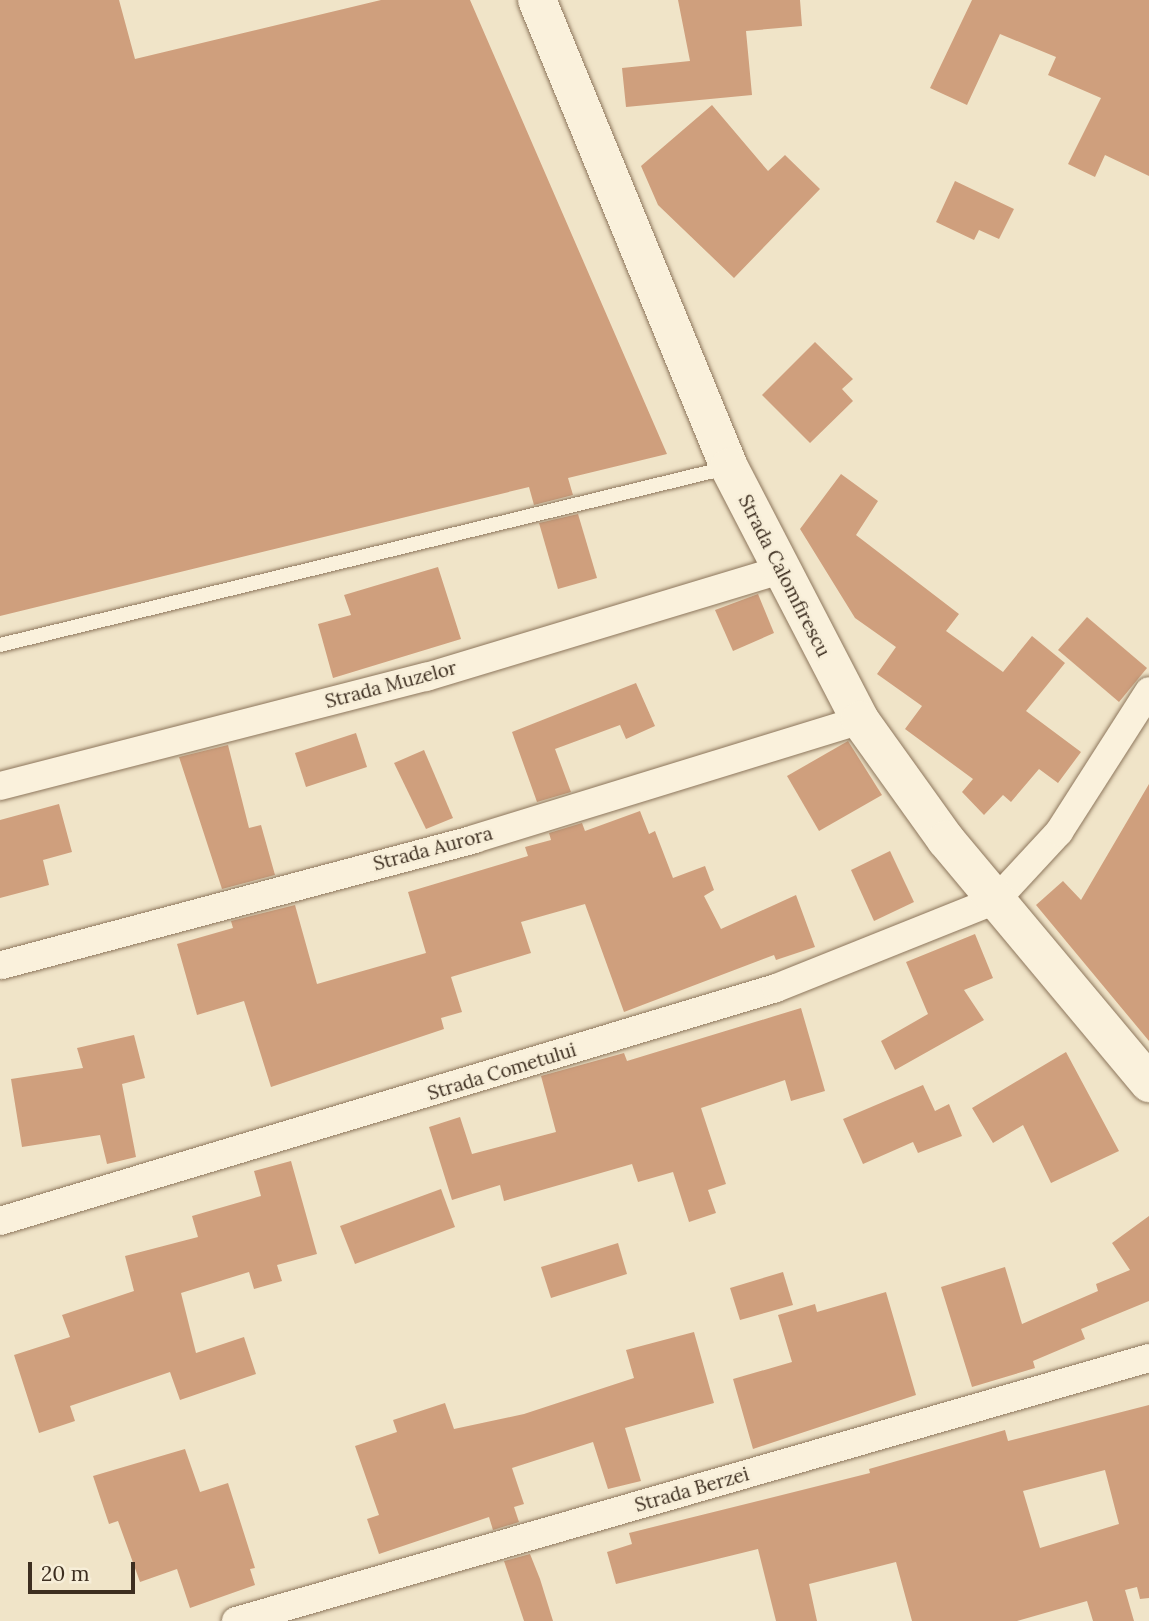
<!DOCTYPE html>
<html>
<head>
<meta charset="utf-8">
<style>
	body { margin:0 }
	#map { position:relative; width:1149px; height:1621px; overflow:hidden; background:#f0e4c8; font-family:Lora,serif }
	div>[style] { position:absolute }
	.building>* { inset:0; background:#cf9f7d }
	.roads { filter:drop-shadow(0 0 2px #8d765c) drop-shadow(0 0 2px #8d765c) }
	.service>* { height:14px; margin:-7px; padding:0 7px; transform-origin:7px; border-radius:7px; background:#faf1dc }
	.minor>* { height:28px; margin:-14px; padding:0 14px; transform-origin:14px; border-radius:14px; background:#faf1dc }
	.secondary>* { height:38px; margin:-19px; padding:0 19px; transform-origin:19px; border-radius:19px; background:#faf1dc }
	span { translate:-50% -50%; white-space:nowrap; text-align:center; line-height:1.15; -webkit-text-stroke:5px #f7eed8; paint-order:stroke }
	.street-label { font-size:19px; color:#3d2e20 }
	.scale { position:absolute; left:28px; top:1562px; width:107px; height:32px; box-sizing:border-box; border:4px solid #3d2e20; border-top:0; padding-left:9px; font-size:21px; line-height:24px; white-space:nowrap; color:#3d2e20; -webkit-text-stroke:5px #f7eed8; paint-order:stroke }
</style>
</head>
<body>
<div id="map">
	<div class="building">
		<div style="clip-path:polygon(0 0,119px 0,135px 59px,381px 0,470px 0,667px 454px,568px 478px,573px 495px,534px 505px,529px 487px,0 616px)"></div>
		<div style="clip-path:polygon(678px 0,800px 0,802px 26px,746px 31px,752px 95px,626px 107px,622px 68px,690px 61px)"></div>
		<div style="clip-path:polygon(972px 0,1149px 0,1149px 176px,1105px 155px,1095px 177px,1068px 164px,1101px 98px,1048px 75px,1056px 57px,1000px 34px,967px 105px,930px 88px)"></div>
		<div style="clip-path:polygon(712px 105px,768px 171px,785px 155px,820px 189px,734px 278px,658px 205px,641px 166px)"></div>
		<div style="clip-path:polygon(955px 181px,1014px 209px,999px 239px,979px 230px,974px 240px,936px 222px)"></div>
		<div style="clip-path:polygon(815px 342px,853px 379px,842px 389px,853px 401px,810px 443px,762px 395px)"></div>
		<div style="clip-path:polygon(841px 474px,878px 501px,856px 535px,959px 614px,946px 631px,1003px 672px,1032px 636px,1065px 663px,1026px 711px,1081px 752px,1058px 783px,1039px 769px,1011px 802px,1003px 795px,984px 815px,962px 792px,973px 779px,905px 729px,922px 706px,877px 674px,896px 647px,855px 618px,800px 529px)"></div>
		<div style="clip-path:polygon(578px 514px,597px 578px,558px 589px,539px 523px)"></div>
		<div style="clip-path:polygon(438px 567px,461px 639px,333px 678px,318px 624px,351px 615px,344px 595px)"></div>
		<div style="clip-path:polygon(758px 594px,774px 633px,733px 651px,715px 610px)"></div>
		<div style="clip-path:polygon(1087px 617px,1147px 668px,1119px 702px,1058px 650px)"></div>
		<div style="clip-path:polygon(636px 683px,655px 726px,626px 739px,620px 725px,555px 749px,571px 792px,537px 802px,512px 732px)"></div>
		<div style="clip-path:polygon(356px 733px,367px 767px,306px 787px,295px 753px)"></div>
		<div style="clip-path:polygon(848px 741px,882px 795px,819px 831px,787px 776px)"></div>
		<div style="clip-path:polygon(228px 745px,249px 828px,261px 825px,275px 875px,222px 889px,179px 757px)"></div>
		<div style="clip-path:polygon(424px 750px,453px 818px,426px 829px,394px 763px)"></div>
		<div style="clip-path:polygon(1149px 784px,1149px 1041px,1036px 905px,1063px 881px,1081px 900px)"></div>
		<div style="clip-path:polygon(59px 804px,72px 852px,43px 860px,49px 885px,0 898px,0 820px)"></div>
		<div style="clip-path:polygon(640px 811px,649px 834px,655px 831px,673px 878px,705px 866px,714px 890px,704px 896px,721px 929px,796px 895px,815px 947px,776px 960px,774px 955px,624px 1012px,585px 904px,521px 922px,531px 953px,451px 977px,462px 1012px,441px 1018px,444px 1029px,271px 1087px,244px 1001px,197px 1015px,177px 944px,233px 928px,231px 921px,295px 905px,317px 984px,426px 953px,408px 892px,528px 856px,525px 847px,551px 840px,549px 833px,582px 823px,585px 831px)"></div>
		<div style="clip-path:polygon(890px 851px,914px 902px,874px 921px,851px 870px)"></div>
		<div style="clip-path:polygon(975px 934px,993px 978px,964px 990px,984px 1020px,895px 1070px,881px 1041px,928px 1014px,906px 962px)"></div>
		<div style="clip-path:polygon(801px 1008px,825px 1091px,791px 1101px,785px 1080px,701px 1108px,726px 1184px,708px 1190px,716px 1213px,689px 1222px,673px 1172px,638px 1182px,632px 1164px,504px 1201px,500px 1185px,452px 1200px,429px 1127px,460px 1117px,472px 1154px,556px 1132px,541px 1076px,624px 1053px,627px 1061px)"></div>
		<div style="clip-path:polygon(134px 1035px,145px 1078px,122px 1084px,136px 1157px,107px 1164px,100px 1135px,22px 1147px,11px 1079px,83px 1068px,77px 1048px)"></div>
		<div style="clip-path:polygon(1066px 1052px,1119px 1151px,1051px 1183px,1023px 1125px,993px 1143px,972px 1108px)"></div>
		<div style="clip-path:polygon(923px 1085px,935px 1111px,949px 1104px,962px 1136px,918px 1153px,913px 1142px,863px 1164px,843px 1119px)"></div>
		<div style="clip-path:polygon(291px 1161px,317px 1254px,277px 1265px,282px 1281px,254px 1289px,249px 1272px,181px 1293px,196px 1353px,244px 1337px,256px 1374px,180px 1400px,170px 1372px,70px 1406px,75px 1421px,39px 1433px,14px 1355px,70px 1337px,62px 1315px,134px 1291px,125px 1256px,198px 1237px,192px 1216px,261px 1196px,254px 1171px)"></div>
		<div style="clip-path:polygon(441px 1189px,455px 1227px,355px 1264px,340px 1226px)"></div>
		<div style="clip-path:polygon(1149px 1216px,1149px 1301px,1081px 1329px,1085px 1339px,1033px 1361px,1035px 1368px,972px 1387px,941px 1287px,1005px 1267px,1022px 1324px,1098px 1291px,1096px 1284px,1130px 1270px,1112px 1243px)"></div>
		<div style="clip-path:polygon(618px 1243px,627px 1274px,551px 1298px,541px 1267px)"></div>
		<div style="clip-path:polygon(783px 1272px,793px 1305px,740px 1320px,730px 1288px)"></div>
		<div style="clip-path:polygon(886px 1292px,916px 1395px,753px 1449px,733px 1379px,792px 1362px,778px 1315px,815px 1304px,817px 1312px)"></div>
		<div style="clip-path:polygon(694px 1332px,714px 1403px,625px 1428px,641px 1481px,608px 1489px,593px 1442px,512px 1468px,524px 1504px,514px 1507px,519px 1522px,493px 1530px,489px 1517px,379px 1554px,367px 1519px,379px 1515px,355px 1446px,397px 1432px,393px 1420px,445px 1403px,454px 1429px,524px 1414px,634px 1378px,626px 1350px)"></div>
		<div style="clip-path:polygon(evenodd,1149px 1405px,1149px 1598px,1140px 1599px,1137px 1587px,1125px 1590px,1134px 1621px,1093px 1621px,1087px 1601px,1017px 1621px,912px 1621px,896px 1562px,809px 1584px,817px 1621px,776px 1621px,758px 1549px,616px 1584px,607px 1552px,632px 1544px,629px 1533px,870px 1473px,869px 1469px,1005px 1430px,1008px 1441px,1149px 1405px,1105px 1470px,1119px 1524px,1040px 1548px,1023px 1491px,1105px 1470px)"></div>
		<div style="clip-path:polygon(185px 1449px,200px 1492px,228px 1483px,255px 1568px,250px 1569px,255px 1585px,190px 1608px,177px 1569px,140px 1582px,118px 1521px,109px 1524px,93px 1476px)"></div>
		<div style="clip-path:polygon(530px 1554px,540px 1579px,553px 1621px,524px 1621px,504px 1561px)"></div>
	</div>
	<div class="roads">
		<div class="service">
			<div style="left:0;top:645px;width:747px;rotate:-13.7deg"></div>
		</div>
		<div class="minor">
			<div style="left:0;top:786px;width:440px;rotate:-14.4deg"></div>
			<div style="left:426px;top:677px;width:368px;rotate:-16.8deg"></div>
			<div style="left:2px;top:965px;width:489px;rotate:-14.9deg"></div>
			<div style="left:474px;top:839px;width:404px;rotate:-17.1deg"></div>
			<div style="left:0;top:1221px;width:810px;rotate:-16.71deg"></div>
			<div style="left:776px;top:988px;width:237px;rotate:-21.8deg"></div>
			<div style="left:996px;top:900px;width:93px;rotate:-47.2deg"></div>
			<div style="left:1059px;top:832px;width:167px;rotate:-57.4deg"></div>
			<div style="left:236px;top:1621px;width:950px;rotate:-16.07deg"></div>
		</div>
		<div class="secondary">
			<div style="left:537px;top:0;width:505px;rotate:67.65deg"></div>
			<div style="left:729px;top:467px;width:285px;rotate:62.6deg"></div>
			<div style="left:860px;top:720px;width:148px;rotate:54.4deg"></div>
			<div style="left:946px;top:840px;width:317px;rotate:50.1deg"></div>
		</div>
	</div>
	<div class="street-label">
		<span style="left:784px;top:576px;rotate:63deg">Strada Calomfirescu</span>
		<span style="left:391px;top:685px;rotate:-15deg">Strada Muzelor</span>
		<span style="left:433px;top:849px;rotate:-15deg">Strada Aurora</span>
		<span style="left:502px;top:1072px;rotate:-17deg">Strada Cometului</span>
		<span style="left:692px;top:1490px;rotate:-16deg">Strada Berzei</span>
	</div>
	<div class="scale">20 m</div>
</div>
</body>
</html>
